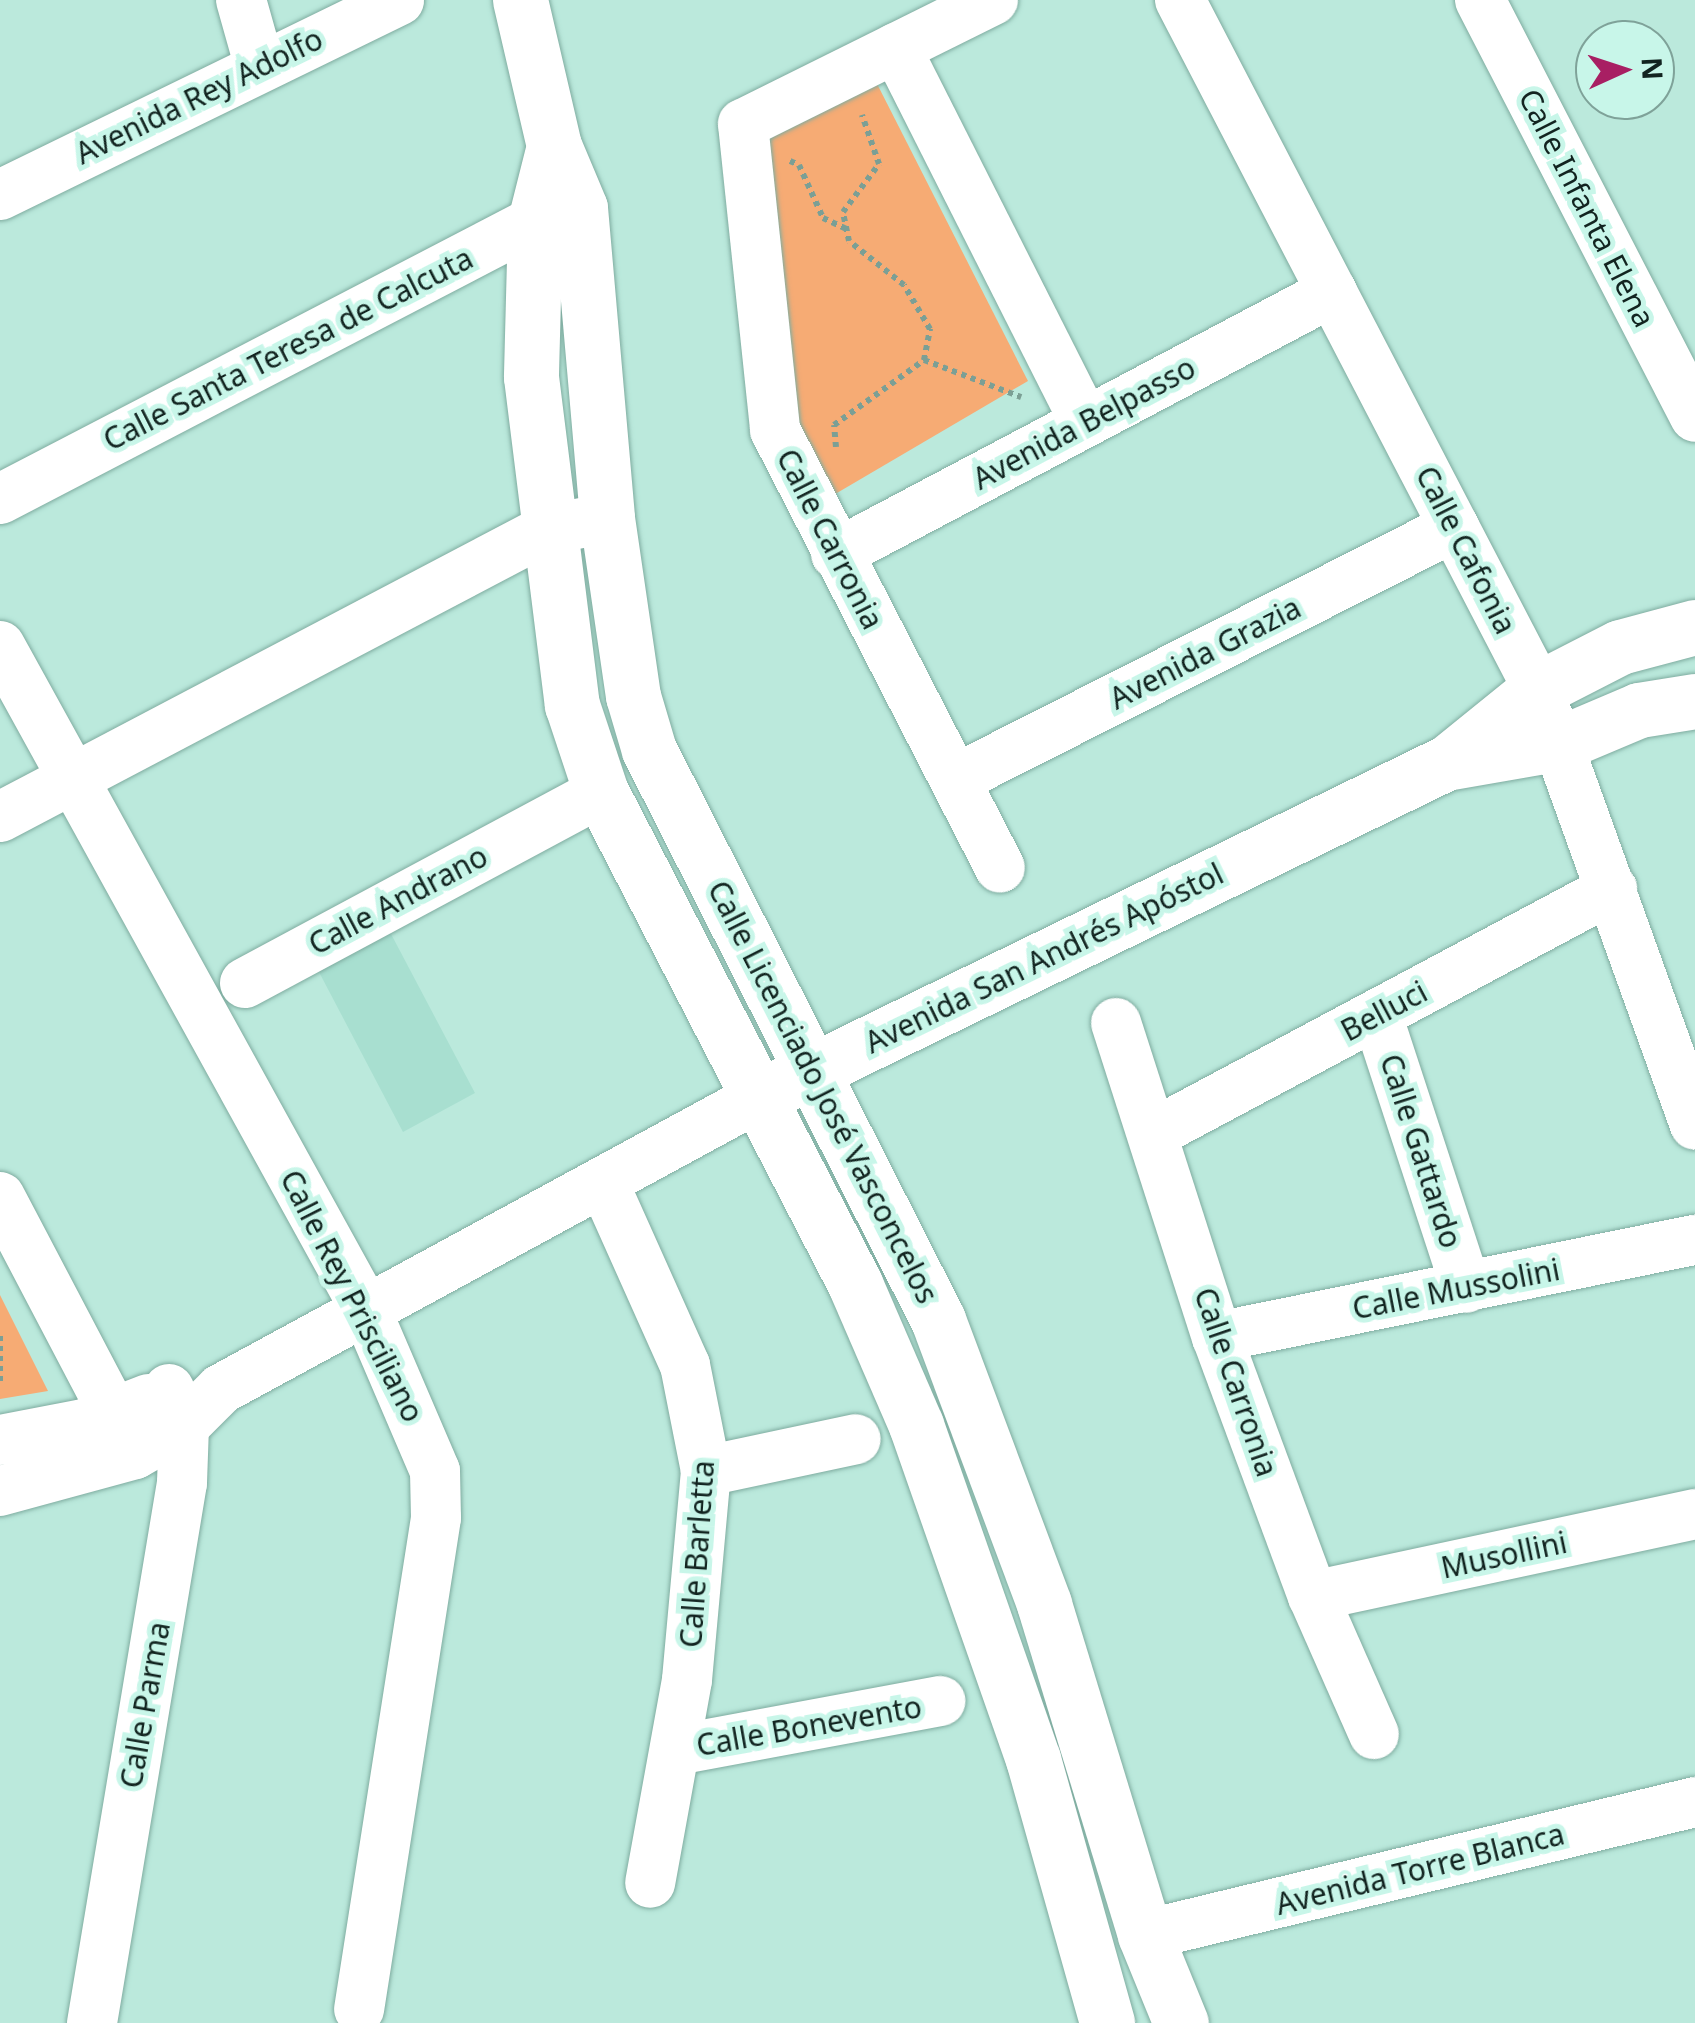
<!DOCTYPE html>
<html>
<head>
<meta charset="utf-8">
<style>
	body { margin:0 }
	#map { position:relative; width:1695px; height:2023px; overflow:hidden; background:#bbe9dc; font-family:"Noto Sans",sans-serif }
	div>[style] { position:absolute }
	.built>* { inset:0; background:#a8dfd0 }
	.green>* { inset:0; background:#f6ab74 }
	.path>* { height:6px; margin-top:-3px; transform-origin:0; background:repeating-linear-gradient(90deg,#7b9f95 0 5px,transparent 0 10px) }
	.roads { filter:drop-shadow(0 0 2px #7faca0) drop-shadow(0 0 2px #7faca0) }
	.minor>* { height:50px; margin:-25px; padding:0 25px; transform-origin:25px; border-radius:25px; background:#fff }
	.tertiary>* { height:55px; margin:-27.5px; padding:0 27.5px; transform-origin:27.5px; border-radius:27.5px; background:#fff }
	span { translate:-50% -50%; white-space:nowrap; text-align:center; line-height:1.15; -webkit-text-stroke:10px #c8f6e9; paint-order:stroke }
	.street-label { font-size:30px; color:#122420 }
	.north { position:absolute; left:1575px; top:20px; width:100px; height:100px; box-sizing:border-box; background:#c8f6e9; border:2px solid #7fa299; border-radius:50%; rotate:87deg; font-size:28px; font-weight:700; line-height:40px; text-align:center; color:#122420 }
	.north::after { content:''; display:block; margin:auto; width:35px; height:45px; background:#a81f63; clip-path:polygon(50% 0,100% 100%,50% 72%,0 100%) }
</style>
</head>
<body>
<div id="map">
	<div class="built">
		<div style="clip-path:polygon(381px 915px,475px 1093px,403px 1132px,309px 953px)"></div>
	</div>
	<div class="green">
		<div style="clip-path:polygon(869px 68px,1028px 381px,825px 500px,787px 424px,746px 127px)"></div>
		<div style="clip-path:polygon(0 1295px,48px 1391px,0 1399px)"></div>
	</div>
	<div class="path">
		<div style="left:790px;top:161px;width:10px;rotate:24deg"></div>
		<div style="left:799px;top:165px;width:58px;rotate:65.6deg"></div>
		<div style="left:823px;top:218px;width:26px;rotate:25deg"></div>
		<div style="left:924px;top:360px;width:104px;rotate:20.9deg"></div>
		<div style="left:836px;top:447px;width:22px;rotate:-95deg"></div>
		<div style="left:834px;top:425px;width:111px;rotate:-35.8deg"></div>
		<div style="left:924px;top:360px;width:32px;rotate:-79deg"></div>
		<div style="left:930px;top:329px;width:51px;rotate:-120.6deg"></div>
		<div style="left:904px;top:285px;width:70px;rotate:-141.3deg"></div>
		<div style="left:849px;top:241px;width:30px;rotate:-102deg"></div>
		<div style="left:843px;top:212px;width:60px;rotate:-53.1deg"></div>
		<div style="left:879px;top:164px;width:52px;rotate:-109.1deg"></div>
		<div style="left:0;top:1336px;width:45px;rotate:90deg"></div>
	</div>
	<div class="roads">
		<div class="minor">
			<div style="left:241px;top:0;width:66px;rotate:74.3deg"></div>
			<div style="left:993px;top:0;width:279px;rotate:153.6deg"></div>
			<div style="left:743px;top:124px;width:308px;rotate:84deg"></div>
			<div style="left:775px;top:430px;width:492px;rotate:62.8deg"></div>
			<div style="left:1180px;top:0;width:776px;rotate:62.54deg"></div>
			<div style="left:1538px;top:689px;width:463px;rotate:70.2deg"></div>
			<div style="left:1480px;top:0;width:469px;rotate:62.7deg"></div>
			<div style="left:896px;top:48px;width:419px;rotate:63.2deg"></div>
			<div style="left:0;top:195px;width:444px;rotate:-26deg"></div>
			<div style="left:0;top:499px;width:603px;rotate:-27.46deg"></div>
			<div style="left:535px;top:221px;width:36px;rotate:-16deg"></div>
			<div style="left:836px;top:554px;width:561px;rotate:-27.84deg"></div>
			<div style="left:0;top:646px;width:758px;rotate:61.14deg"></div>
			<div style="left:366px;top:1310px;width:175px;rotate:66.8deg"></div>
			<div style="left:435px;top:1471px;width:47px;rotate:88.8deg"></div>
			<div style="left:436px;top:1518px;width:497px;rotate:98.9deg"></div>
			<div style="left:956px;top:779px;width:558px;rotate:-26.84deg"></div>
			<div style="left:0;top:817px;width:617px;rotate:-27.73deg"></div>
			<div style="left:546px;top:530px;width:62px;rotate:-11.1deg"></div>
			<div style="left:245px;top:983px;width:404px;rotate:-28.2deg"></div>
			<div style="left:1377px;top:1015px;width:287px;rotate:71.9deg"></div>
			<div style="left:1116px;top:1023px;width:330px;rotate:72.2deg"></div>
			<div style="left:1217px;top:1337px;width:276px;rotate:69.7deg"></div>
			<div style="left:1313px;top:1596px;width:151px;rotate:66.2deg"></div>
			<div style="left:1156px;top:1132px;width:517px;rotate:-28.05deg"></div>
			<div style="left:603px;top:1182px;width:201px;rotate:65.9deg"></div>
			<div style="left:685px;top:1365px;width:108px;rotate:78.8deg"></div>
			<div style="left:706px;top:1471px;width:210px;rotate:95.2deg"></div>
			<div style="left:687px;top:1680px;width:206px;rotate:100.3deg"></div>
			<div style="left:0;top:1197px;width:290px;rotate:62.3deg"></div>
			<div style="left:1217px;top:1337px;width:488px;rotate:-11.5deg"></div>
			<div style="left:0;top:1440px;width:86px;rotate:-10.8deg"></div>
			<div style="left:84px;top:1424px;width:69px;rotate:-21.3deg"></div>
			<div style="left:706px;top:1471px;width:153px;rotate:-12deg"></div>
			<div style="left:0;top:1491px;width:140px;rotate:-15.3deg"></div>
			<div style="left:135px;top:1454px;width:56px;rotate:-29.7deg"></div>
			<div style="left:184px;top:1426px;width:52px;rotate:-45deg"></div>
			<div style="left:221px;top:1389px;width:610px;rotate:-28.5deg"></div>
			<div style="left:1313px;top:1596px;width:391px;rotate:-12.1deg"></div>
			<div style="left:676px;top:1750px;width:269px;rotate:-10.5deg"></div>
			<div style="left:1145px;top:1935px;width:566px;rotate:-13.59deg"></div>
			<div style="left:92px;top:2023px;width:547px;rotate:-80.54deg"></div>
			<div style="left:182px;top:1483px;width:57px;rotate:-88deg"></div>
			<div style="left:184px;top:1426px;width:40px;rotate:-112deg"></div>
		</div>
		<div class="tertiary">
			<div style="left:520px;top:0;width:150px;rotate:76.9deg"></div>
			<div style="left:554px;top:146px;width:67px;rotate:67.2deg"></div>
			<div style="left:580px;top:208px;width:311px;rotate:85deg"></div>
			<div style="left:607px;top:518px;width:180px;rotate:81.7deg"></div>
			<div style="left:633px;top:696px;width:56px;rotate:73.5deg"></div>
			<div style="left:649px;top:750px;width:639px;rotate:63.11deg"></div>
			<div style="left:938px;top:1320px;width:303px;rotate:69.5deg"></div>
			<div style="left:1044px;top:1604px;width:346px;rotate:73deg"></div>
			<div style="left:1145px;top:1935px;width:95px;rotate:67.8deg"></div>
			<div style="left:554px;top:146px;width:77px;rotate:104.2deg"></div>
			<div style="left:535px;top:221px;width:156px;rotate:91.5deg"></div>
			<div style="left:531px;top:377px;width:331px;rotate:82.9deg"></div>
			<div style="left:572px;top:705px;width:92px;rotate:71.6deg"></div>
			<div style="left:601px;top:792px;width:554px;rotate:62.69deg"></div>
			<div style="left:855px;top:1284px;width:154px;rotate:66.6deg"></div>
			<div style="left:916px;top:1425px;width:354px;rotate:70.7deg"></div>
			<div style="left:1033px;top:1759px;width:274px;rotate:74.3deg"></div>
			<div style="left:1452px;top:762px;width:111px;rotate:-9.9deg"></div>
			<div style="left:1561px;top:743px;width:85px;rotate:-22.9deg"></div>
			<div style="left:1639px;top:710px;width:57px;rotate:-9.1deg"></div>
			<div style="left:781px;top:1086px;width:742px;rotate:-25.91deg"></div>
			<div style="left:1448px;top:762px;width:116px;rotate:-39deg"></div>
			<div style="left:1538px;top:689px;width:92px;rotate:-27.1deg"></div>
			<div style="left:1620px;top:647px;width:78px;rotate:-14.9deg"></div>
		</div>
	</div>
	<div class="street-label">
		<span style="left:199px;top:96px;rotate:-26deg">Avenida Rey Adolfo</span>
		<span style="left:1587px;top:208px;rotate:63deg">Calle Infanta Elena</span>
		<span style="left:288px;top:349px;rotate:-27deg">Calle Santa Teresa de Calcuta</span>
		<span style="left:1084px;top:423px;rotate:-28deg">Avenida Belpasso</span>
		<span style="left:830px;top:539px;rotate:63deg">Calle Carronia</span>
		<span style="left:1466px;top:550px;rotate:63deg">Calle Cafonia</span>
		<span style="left:1205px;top:653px;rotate:-27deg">Avenida Grazia</span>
		<span style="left:398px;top:900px;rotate:-28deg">Calle Andrano</span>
		<span style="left:1044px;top:958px;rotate:-26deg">Avenida San Andrés Apóstol</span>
		<span style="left:1384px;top:1011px;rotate:-28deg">Belluci</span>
		<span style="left:823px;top:1092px;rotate:63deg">Calle Licenciado José Vasconcelos</span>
		<span style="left:1421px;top:1151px;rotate:72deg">Calle Gattardo</span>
		<span style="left:1456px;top:1289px;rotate:-11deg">Calle Mussolini</span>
		<span style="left:352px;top:1296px;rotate:63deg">Calle Rey Prisciliano</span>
		<span style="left:1236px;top:1382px;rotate:71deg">Calle Carronia</span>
		<span style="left:697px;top:1554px;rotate:-86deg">Calle Barletta</span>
		<span style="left:1504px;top:1555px;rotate:-12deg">Musollini</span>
		<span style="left:145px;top:1705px;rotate:-80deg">Calle Parma</span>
		<span style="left:809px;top:1726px;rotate:-10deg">Calle Bonevento</span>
		<span style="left:1420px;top:1869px;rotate:-14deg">Avenida Torre Blanca</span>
	</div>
	<div class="north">N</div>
</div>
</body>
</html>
